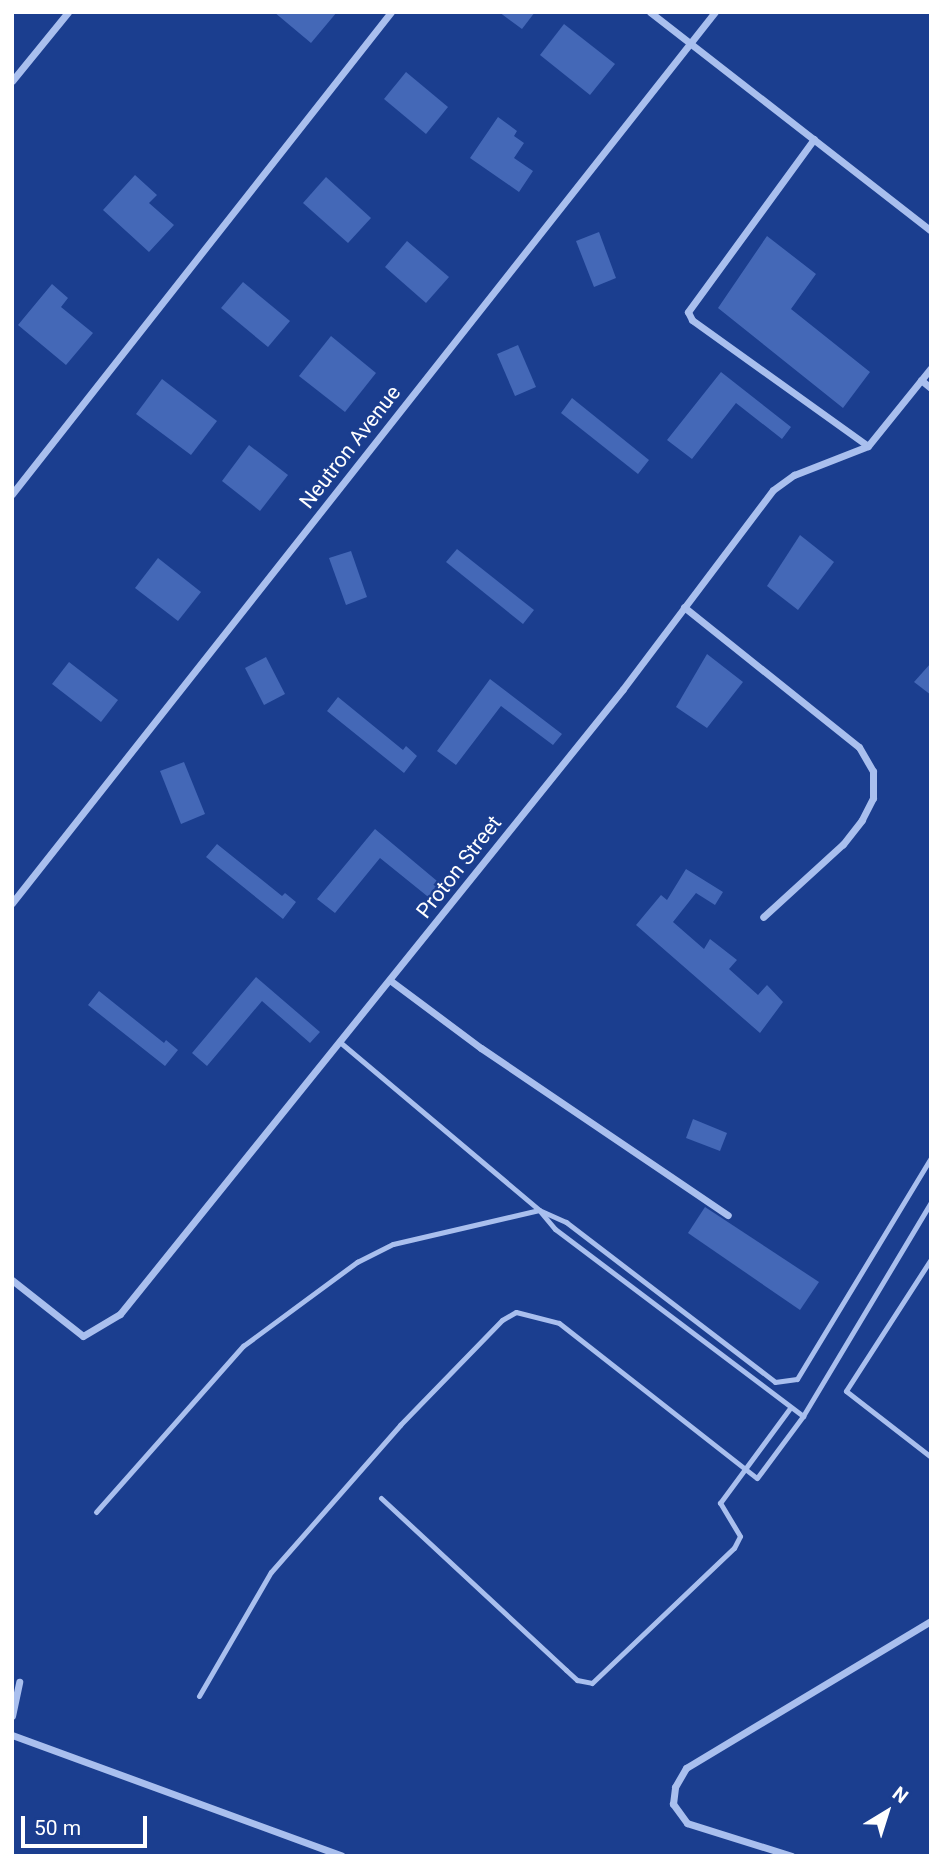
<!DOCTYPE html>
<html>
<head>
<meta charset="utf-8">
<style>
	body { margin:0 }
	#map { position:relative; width:943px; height:1868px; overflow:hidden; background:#1b3e8f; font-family:Roboto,sans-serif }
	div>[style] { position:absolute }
	.building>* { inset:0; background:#4468b7 }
	.service>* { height:5px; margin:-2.5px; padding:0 2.5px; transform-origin:2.5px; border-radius:2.5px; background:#a9bfee }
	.minor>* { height:7px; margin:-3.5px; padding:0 3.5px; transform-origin:3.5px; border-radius:3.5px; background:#a9bfee }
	span { translate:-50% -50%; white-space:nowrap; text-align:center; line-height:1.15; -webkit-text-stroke:5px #1b3e8f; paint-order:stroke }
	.street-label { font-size:21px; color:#fff }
	.frame { position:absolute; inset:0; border:14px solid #fff; pointer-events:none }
	.north { position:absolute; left:852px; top:1777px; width:70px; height:70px; -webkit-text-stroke:5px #1b3e8f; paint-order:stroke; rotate:38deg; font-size:19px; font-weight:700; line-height:28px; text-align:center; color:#fff }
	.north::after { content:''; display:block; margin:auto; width:24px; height:32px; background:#fff; clip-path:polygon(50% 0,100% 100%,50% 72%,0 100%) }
	.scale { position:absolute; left:21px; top:1816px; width:126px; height:32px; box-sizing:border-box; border:4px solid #fff; border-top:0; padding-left:9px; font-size:21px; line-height:24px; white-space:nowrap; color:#fff; -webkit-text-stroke:5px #1b3e8f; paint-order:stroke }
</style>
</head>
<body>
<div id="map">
	<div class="building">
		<div style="clip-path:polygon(274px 12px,337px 12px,311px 43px)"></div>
		<div style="clip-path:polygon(499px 12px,535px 12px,522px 29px)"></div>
		<div style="clip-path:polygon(564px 24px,615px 64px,590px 95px,540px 55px)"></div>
		<div style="clip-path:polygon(406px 72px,448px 107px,426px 134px,384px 99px)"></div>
		<div style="clip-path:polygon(498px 117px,517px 131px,514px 136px,524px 143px,514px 158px,533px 171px,519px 192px,470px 158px)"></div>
		<div style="clip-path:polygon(135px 175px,157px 195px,149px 203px,174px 225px,149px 252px,103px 210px)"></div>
		<div style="clip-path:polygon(326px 177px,371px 218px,348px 243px,303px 203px)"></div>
		<div style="clip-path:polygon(599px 232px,616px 278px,594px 287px,576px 241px)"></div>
		<div style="clip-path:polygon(767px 236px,816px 274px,791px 309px,870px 372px,843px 408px,718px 308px)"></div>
		<div style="clip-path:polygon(407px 241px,449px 277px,426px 303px,385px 267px)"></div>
		<div style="clip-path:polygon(243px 282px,290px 321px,268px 347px,221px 308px)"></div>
		<div style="clip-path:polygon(52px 284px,68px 298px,61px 307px,93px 333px,66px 365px,18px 325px)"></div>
		<div style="clip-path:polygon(331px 336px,376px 373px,345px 412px,299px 376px)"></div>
		<div style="clip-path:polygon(518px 345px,536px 387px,515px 396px,497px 354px)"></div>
		<div style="clip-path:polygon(721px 372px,791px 427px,782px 439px,736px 403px,692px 459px,667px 440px)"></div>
		<div style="clip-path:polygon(162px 379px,217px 421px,191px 455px,136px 414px)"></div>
		<div style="clip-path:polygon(572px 398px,649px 460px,638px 474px,561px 413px)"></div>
		<div style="clip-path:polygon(249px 445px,288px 475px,260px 511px,222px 481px)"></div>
		<div style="clip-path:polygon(800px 535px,834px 562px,798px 610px,767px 586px)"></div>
		<div style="clip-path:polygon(457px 549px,534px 610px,523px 624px,446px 562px)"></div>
		<div style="clip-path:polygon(351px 551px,367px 597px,346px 605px,329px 558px)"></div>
		<div style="clip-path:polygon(158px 558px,201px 592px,178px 621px,135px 588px)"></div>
		<div style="clip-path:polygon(707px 654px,743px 682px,707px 728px,676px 707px)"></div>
		<div style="clip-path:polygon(266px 657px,285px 694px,264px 705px,245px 668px)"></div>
		<div style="clip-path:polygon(69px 662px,118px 700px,101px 722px,52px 684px)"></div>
		<div style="clip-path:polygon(931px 663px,931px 695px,914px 682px)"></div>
		<div style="clip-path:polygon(490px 679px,562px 734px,553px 745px,501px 706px,456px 765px,437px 751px)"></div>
		<div style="clip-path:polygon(338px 697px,403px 750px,406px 746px,417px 756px,404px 773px,327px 711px)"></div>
		<div style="clip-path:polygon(184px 762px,205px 814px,181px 824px,160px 771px)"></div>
		<div style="clip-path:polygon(375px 829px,443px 886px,432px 900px,380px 858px,335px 913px,317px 899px)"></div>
		<div style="clip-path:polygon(217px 844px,282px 896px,285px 893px,296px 902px,283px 919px,206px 857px)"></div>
		<div style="clip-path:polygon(686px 869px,723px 892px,715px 905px,696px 893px,673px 922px,704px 949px,710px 939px,737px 960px,729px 969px,758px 995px,767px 985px,783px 1002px,760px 1033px,636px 925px,661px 895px,667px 900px)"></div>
		<div style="clip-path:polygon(256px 977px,320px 1032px,310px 1043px,262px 1001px,207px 1066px,192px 1053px)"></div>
		<div style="clip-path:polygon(99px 991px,164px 1043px,166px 1040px,178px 1050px,165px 1066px,88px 1005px)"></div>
		<div style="clip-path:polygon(693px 1119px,727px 1133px,720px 1151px,686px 1138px)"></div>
		<div style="clip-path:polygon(705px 1207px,819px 1282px,800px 1310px,688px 1233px)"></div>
	</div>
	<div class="service">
		<div style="left:341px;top:1043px;width:259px;rotate:40.1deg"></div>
		<div style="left:539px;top:1210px;width:25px;rotate:50deg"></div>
		<div style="left:555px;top:1229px;width:311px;rotate:37deg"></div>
		<div style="left:803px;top:1416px;width:249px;rotate:-59.1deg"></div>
		<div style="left:931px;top:1259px;width:157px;rotate:122.8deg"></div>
		<div style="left:846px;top:1391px;width:108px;rotate:37.8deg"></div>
		<div style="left:381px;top:1498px;width:253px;rotate:42.9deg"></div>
		<div style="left:566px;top:1670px;width:15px;rotate:42deg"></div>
		<div style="left:577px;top:1680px;width:15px;rotate:11deg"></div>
		<div style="left:592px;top:1683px;width:196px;rotate:-43.6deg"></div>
		<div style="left:734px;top:1548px;width:13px;rotate:-63deg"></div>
		<div style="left:740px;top:1536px;width:39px;rotate:-121deg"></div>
		<div style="left:720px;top:1503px;width:118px;rotate:-53.6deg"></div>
		<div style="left:96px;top:1512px;width:222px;rotate:-48.5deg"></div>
		<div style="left:243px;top:1346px;width:142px;rotate:-36.4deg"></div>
		<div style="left:357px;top:1262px;width:40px;rotate:-26.6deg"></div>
		<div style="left:393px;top:1244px;width:150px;rotate:-13.1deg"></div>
		<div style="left:539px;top:1210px;width:30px;rotate:24deg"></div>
		<div style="left:566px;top:1222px;width:263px;rotate:37.4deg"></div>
		<div style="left:775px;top:1382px;width:22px;rotate:-8deg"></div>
		<div style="left:797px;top:1379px;width:258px;rotate:-58.8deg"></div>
		<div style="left:199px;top:1696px;width:143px;rotate:-59.9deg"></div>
		<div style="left:271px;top:1572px;width:196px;rotate:-48.7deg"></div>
		<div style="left:400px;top:1425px;width:146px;rotate:-45.8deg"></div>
		<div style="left:502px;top:1320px;width:16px;rotate:-30deg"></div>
		<div style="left:516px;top:1312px;width:44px;rotate:14.3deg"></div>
		<div style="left:559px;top:1323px;width:251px;rotate:38.1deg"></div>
		<div style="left:757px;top:1478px;width:77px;rotate:-53.4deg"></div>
	</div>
	<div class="minor">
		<div style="left:650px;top:12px;width:356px;rotate:37.9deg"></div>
		<div style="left:12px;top:81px;width:89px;rotate:-50.9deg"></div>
		<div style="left:814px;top:139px;width:214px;rotate:126.1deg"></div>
		<div style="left:688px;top:312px;width:9px;rotate:63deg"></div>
		<div style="left:692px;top:320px;width:216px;rotate:35.6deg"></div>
		<div style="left:921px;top:380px;width:13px;rotate:39deg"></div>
		<div style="left:12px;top:494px;width:613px;rotate:-51.82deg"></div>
		<div style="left:684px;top:607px;width:224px;rotate:38.7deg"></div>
		<div style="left:859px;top:747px;width:28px;rotate:60deg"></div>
		<div style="left:873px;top:771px;width:27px;rotate:90deg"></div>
		<div style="left:873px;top:798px;width:25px;rotate:117deg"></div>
		<div style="left:862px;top:820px;width:31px;rotate:128deg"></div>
		<div style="left:843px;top:844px;width:108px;rotate:137.6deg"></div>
		<div style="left:12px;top:903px;width:1135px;rotate:-51.73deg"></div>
		<div style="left:391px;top:981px;width:112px;rotate:36.7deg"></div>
		<div style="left:481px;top:1048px;width:298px;rotate:34.1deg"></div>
		<div style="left:12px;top:1280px;width:90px;rotate:38.3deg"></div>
		<div style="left:83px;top:1336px;width:43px;rotate:-30.7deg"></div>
		<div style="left:120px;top:1314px;width:802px;rotate:-51.17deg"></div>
		<div style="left:623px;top:689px;width:249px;rotate:-53deg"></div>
		<div style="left:773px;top:490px;width:26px;rotate:-36deg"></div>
		<div style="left:794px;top:475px;width:79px;rotate:-21.4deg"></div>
		<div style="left:868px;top:446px;width:100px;rotate:-51.1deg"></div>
		<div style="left:12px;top:1716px;width:35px;rotate:-78deg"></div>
		<div style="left:12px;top:1735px;width:351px;rotate:20.1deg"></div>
		<div style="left:792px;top:1856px;width:110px;rotate:-162.6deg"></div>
		<div style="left:687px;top:1823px;width:24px;rotate:-126deg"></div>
		<div style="left:673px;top:1804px;width:17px;rotate:-83deg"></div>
		<div style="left:675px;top:1787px;width:22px;rotate:-60deg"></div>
		<div style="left:686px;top:1768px;width:286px;rotate:-31deg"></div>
	</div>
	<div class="street-label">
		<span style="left:350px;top:447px;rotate:-52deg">Neutron Avenue</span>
		<span style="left:459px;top:867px;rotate:-52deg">Proton Street</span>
	</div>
	<div class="frame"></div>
	<div class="north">N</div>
	<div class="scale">50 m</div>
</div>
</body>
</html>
